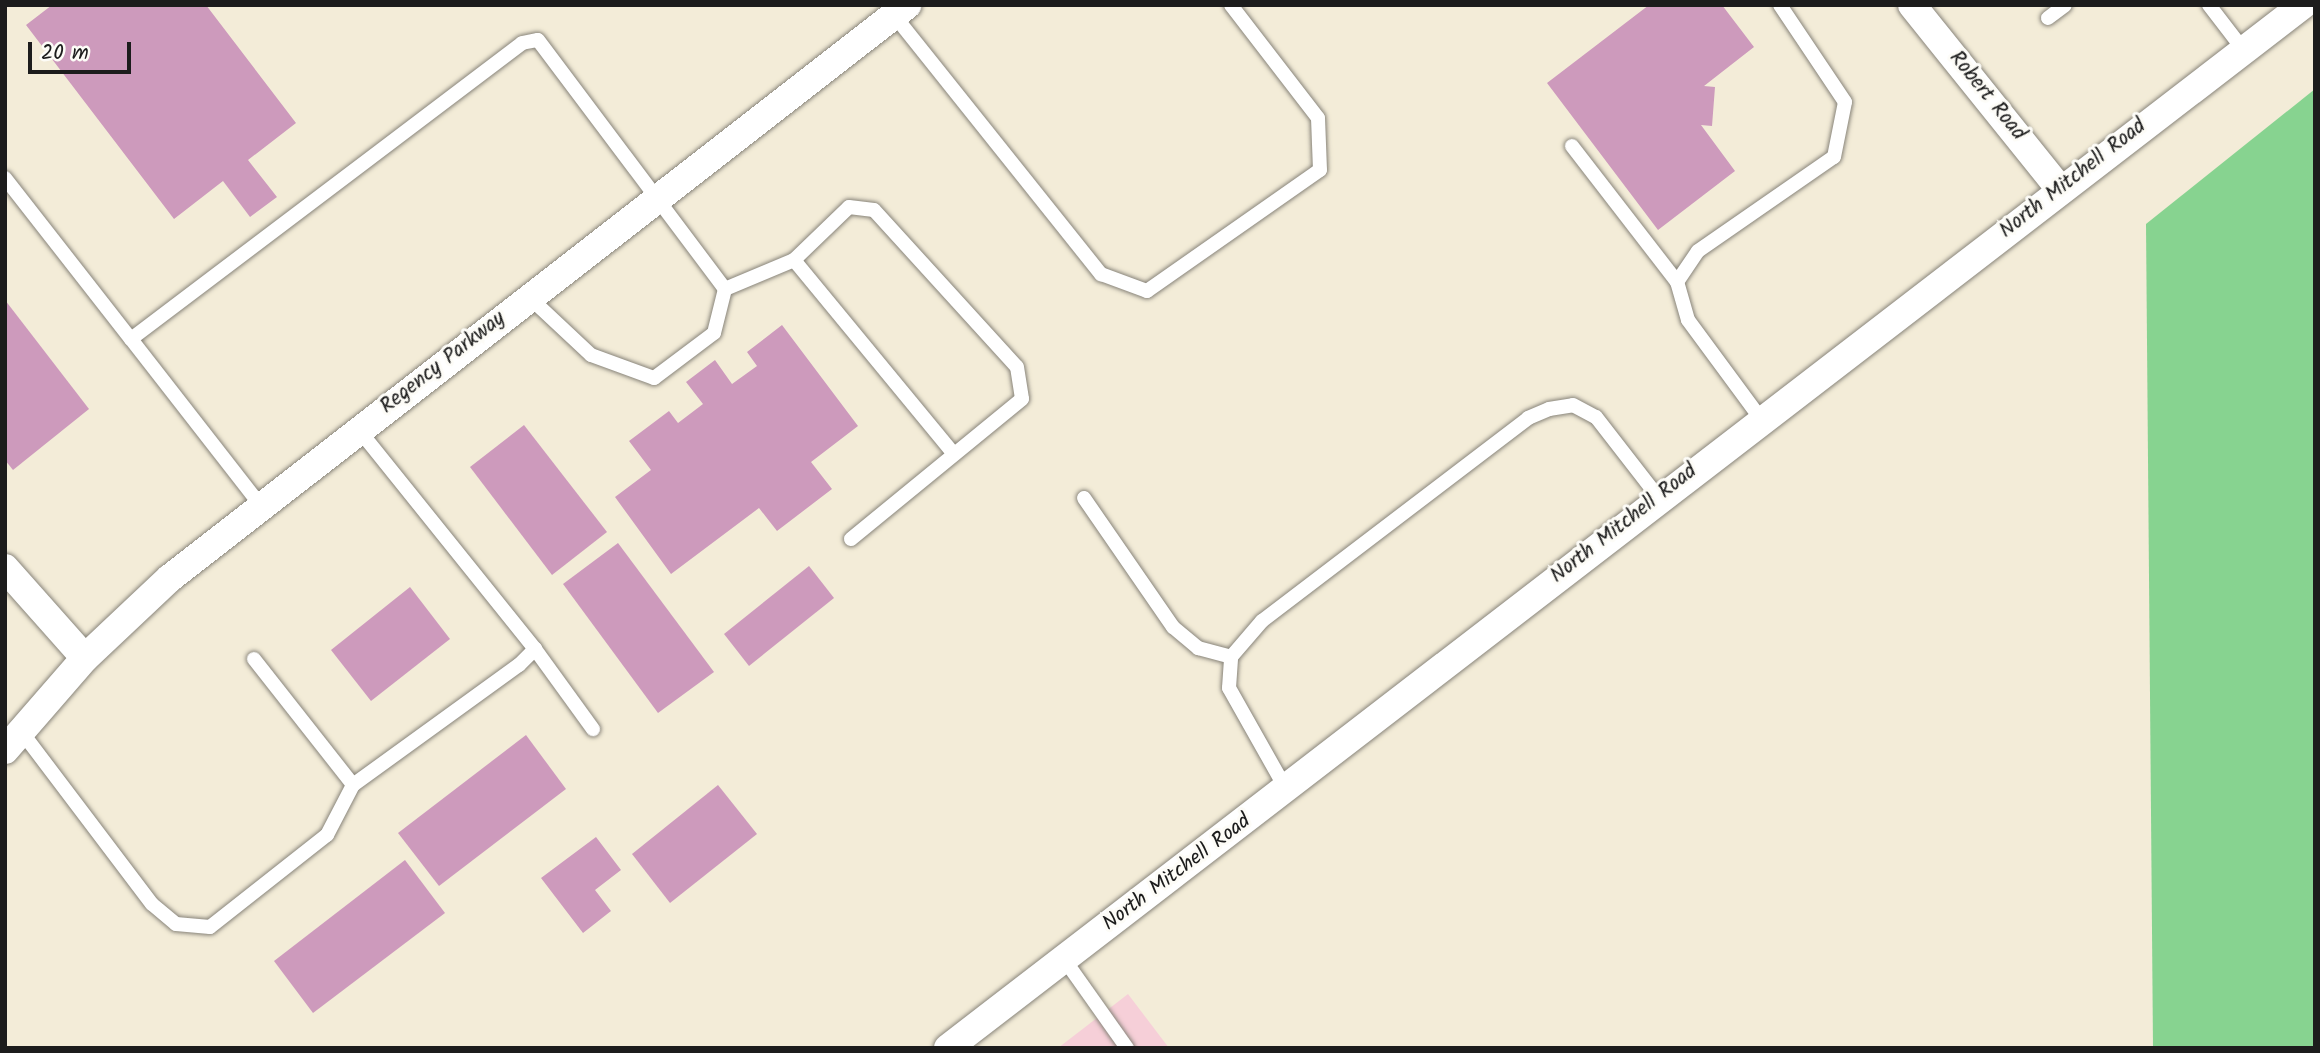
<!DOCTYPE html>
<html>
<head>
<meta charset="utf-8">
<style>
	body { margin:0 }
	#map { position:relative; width:2320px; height:1053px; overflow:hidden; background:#f3ecd8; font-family:Kalam,sans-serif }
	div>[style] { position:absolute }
	.built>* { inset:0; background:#f6cfd8 }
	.green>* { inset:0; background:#87d390 }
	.building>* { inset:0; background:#cd9abc }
	.roads { filter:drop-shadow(0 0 2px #88847a) drop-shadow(0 0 2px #88847a) }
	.service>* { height:14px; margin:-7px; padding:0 7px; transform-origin:7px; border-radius:7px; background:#fff }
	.minor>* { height:28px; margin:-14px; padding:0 14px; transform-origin:14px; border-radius:14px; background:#fff }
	span { translate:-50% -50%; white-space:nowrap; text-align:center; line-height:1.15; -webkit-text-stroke:6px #fdfcf7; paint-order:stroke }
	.street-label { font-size:21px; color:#1c1c1c }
	.frame { position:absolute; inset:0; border:7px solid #1c1c1c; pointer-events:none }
	.scale { position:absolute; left:28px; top:42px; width:103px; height:32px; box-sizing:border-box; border:4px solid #1c1c1c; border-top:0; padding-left:9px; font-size:21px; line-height:24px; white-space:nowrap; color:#1c1c1c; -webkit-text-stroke:5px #fdfcf7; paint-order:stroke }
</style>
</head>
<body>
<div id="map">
	<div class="built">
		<div style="clip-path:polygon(1128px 994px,1169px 1048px,1058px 1048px)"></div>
	</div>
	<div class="green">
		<div style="clip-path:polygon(2315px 89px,2315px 1048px,2153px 1048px,2146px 224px)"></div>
	</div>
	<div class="building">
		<div style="clip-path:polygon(52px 5px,206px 5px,296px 123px,248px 160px,277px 197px,250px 217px,223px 181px,174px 219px,26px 25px)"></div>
		<div style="clip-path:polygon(1649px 5px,1722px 5px,1754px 47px,1704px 86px,1715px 87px,1712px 126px,1701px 125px,1735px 171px,1658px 230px,1547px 83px)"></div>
		<div style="clip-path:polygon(5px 300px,89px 409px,13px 470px,5px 460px)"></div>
		<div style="clip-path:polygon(782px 325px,858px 426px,811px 462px,832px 489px,777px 531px,759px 508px,671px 574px,615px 497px,651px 470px,629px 441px,669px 411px,678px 423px,703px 404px,686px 382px,715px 360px,732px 384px,757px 366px,747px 352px)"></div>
		<div style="clip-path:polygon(524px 425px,607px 532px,552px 575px,470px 467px)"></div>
		<div style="clip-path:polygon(618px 543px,714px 672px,658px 713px,563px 584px)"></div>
		<div style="clip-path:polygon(809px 566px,834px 598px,749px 666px,724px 634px)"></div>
		<div style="clip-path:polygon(410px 587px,450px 639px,371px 701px,331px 650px)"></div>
		<div style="clip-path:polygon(526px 735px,566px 789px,439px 886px,398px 833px)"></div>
		<div style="clip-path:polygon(718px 785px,757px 834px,670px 903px,632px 854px)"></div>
		<div style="clip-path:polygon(596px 837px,621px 870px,595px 890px,611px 911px,583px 933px,541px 878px)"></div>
		<div style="clip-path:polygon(405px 860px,445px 913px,313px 1013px,274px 961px)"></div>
	</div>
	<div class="roads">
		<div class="service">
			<div style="left:2209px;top:5px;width:54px;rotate:52.5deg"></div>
			<div style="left:894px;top:15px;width:332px;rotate:51.4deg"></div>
			<div style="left:1101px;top:274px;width:49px;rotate:20.3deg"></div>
			<div style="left:1147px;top:291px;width:211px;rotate:-35deg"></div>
			<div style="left:1320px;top:170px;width:52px;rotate:-92.2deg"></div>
			<div style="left:1318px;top:118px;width:143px;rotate:-127.6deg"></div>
			<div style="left:2048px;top:18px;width:21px;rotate:-37deg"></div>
			<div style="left:1572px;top:146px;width:172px;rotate:52.3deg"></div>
			<div style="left:5px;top:178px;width:204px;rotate:52deg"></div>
			<div style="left:131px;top:339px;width:490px;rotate:-37.1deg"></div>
			<div style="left:522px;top:43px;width:16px;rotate:-11deg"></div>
			<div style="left:538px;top:40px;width:311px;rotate:53.1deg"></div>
			<div style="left:725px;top:289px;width:45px;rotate:104deg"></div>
			<div style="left:714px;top:333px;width:75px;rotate:143.1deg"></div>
			<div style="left:654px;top:378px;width:67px;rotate:-159.9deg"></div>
			<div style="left:591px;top:355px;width:85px;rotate:-136.9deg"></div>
			<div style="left:794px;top:260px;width:251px;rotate:50.5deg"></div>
			<div style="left:725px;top:289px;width:75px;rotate:-22.8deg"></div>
			<div style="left:794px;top:260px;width:76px;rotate:-43.9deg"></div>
			<div style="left:849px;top:207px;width:25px;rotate:7deg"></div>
			<div style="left:874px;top:210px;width:212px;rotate:47.7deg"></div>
			<div style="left:1017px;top:367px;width:32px;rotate:81deg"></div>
			<div style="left:1022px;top:399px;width:221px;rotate:140.7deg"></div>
			<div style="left:131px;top:339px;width:212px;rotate:52.1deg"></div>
			<div style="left:1761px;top:419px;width:123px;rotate:-126.4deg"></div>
			<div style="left:1688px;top:320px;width:40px;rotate:-106deg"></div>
			<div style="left:1677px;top:282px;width:37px;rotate:-56deg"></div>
			<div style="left:1698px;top:251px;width:165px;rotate:-34.7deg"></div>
			<div style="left:1834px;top:157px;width:56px;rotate:-78.7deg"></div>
			<div style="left:1845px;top:102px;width:117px;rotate:-123.8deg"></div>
			<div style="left:1084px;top:498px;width:157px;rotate:55.4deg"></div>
			<div style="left:1173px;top:627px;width:33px;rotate:40deg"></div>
			<div style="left:1198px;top:648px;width:34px;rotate:15deg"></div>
			<div style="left:535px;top:649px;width:99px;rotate:54.1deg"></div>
			<div style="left:254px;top:659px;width:160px;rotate:51.8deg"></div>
			<div style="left:21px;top:731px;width:217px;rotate:52.9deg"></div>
			<div style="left:152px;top:904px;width:31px;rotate:40deg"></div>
			<div style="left:176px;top:924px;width:34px;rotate:5deg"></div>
			<div style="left:210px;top:927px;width:149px;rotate:-38.2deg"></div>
			<div style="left:327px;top:835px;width:56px;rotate:-62.5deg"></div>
			<div style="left:353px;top:785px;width:205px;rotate:-35.9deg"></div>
			<div style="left:519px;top:665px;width:23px;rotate:-45deg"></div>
			<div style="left:535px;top:649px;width:282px;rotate:-128.8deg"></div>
			<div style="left:1286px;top:789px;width:116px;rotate:-119.4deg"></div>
			<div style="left:1229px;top:688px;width:31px;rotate:-86deg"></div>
			<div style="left:1231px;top:657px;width:48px;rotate:-49.3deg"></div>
			<div style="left:1262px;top:621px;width:335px;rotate:-37.3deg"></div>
			<div style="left:1528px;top:418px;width:23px;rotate:-23deg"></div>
			<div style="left:1549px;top:409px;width:24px;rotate:-9deg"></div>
			<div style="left:1573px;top:405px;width:26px;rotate:28deg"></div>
			<div style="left:1596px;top:417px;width:101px;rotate:52.2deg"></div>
			<div style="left:1064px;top:959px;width:109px;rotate:54.7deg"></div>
		</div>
		<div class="minor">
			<div style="left:1912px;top:5px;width:236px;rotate:51.2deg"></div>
			<div style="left:5px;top:568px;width:120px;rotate:48.4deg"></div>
			<div style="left:5px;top:750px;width:122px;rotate:-49deg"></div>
			<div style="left:85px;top:658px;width:117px;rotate:-43.3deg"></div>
			<div style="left:170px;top:578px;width:934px;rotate:-37.86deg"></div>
			<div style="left:948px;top:1048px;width:1710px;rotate:-37.59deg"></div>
		</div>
	</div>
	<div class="street-label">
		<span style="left:1987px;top:96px;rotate:51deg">Robert Road</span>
		<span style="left:2073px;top:179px;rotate:-38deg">North Mitchell Road</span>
		<span style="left:443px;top:363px;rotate:-38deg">Regency Parkway</span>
		<span style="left:1624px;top:524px;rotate:-38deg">North Mitchell Road</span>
		<span style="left:1177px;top:873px;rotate:-37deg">North Mitchell Road</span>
	</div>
	<div class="frame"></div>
	<div class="scale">20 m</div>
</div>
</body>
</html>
